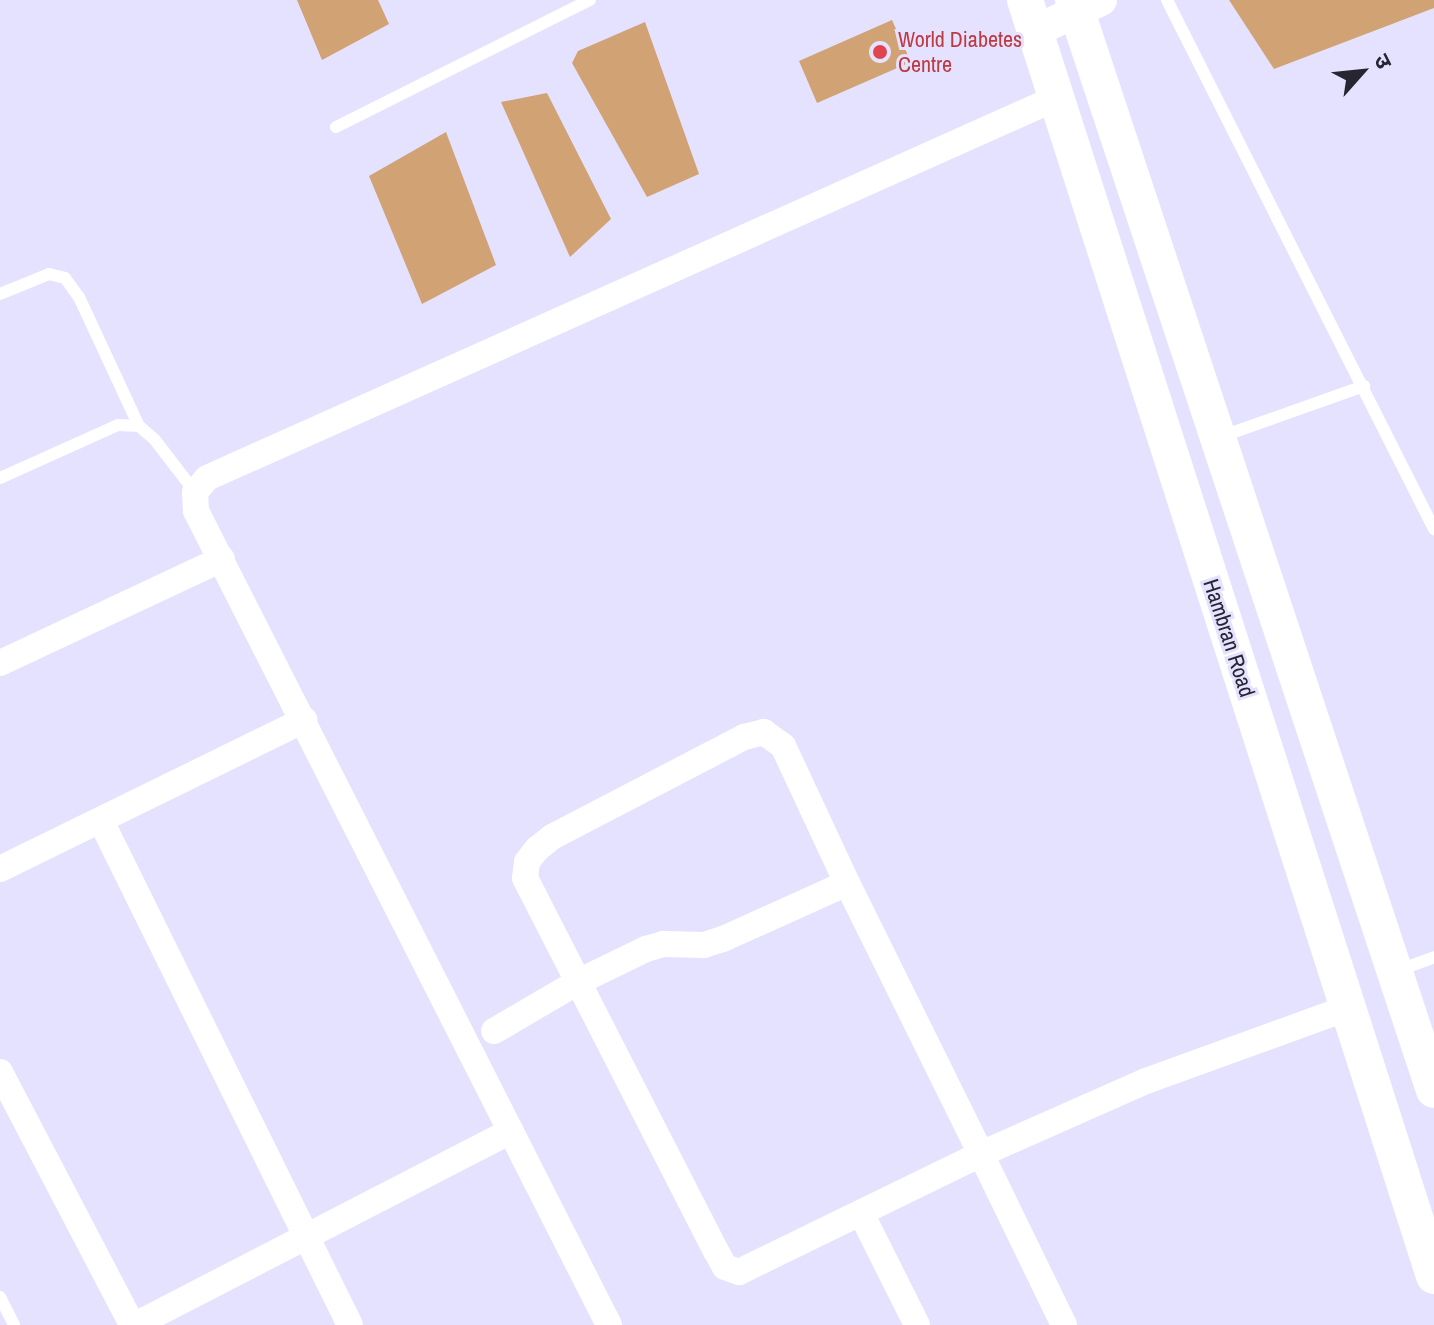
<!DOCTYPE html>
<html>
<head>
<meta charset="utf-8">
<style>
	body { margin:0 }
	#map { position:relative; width:1434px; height:1325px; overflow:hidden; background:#e5e2ff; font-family:"Archivo Narrow","Noto Sans Devanagari",sans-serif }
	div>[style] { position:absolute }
	.building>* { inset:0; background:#d0a274 }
	.service>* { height:12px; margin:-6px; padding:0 6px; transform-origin:6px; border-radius:6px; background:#fff }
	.minor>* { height:26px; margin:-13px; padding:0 13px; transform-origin:13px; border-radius:13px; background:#fff }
	.tertiary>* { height:32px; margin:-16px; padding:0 16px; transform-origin:16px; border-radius:16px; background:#fff }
	.secondary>* { height:36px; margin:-18px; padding:0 18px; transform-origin:18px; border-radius:18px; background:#fff }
	.dots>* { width:22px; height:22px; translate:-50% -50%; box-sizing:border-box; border:4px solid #e5e2ff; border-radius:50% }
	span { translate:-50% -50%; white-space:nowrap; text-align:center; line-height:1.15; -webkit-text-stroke:6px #e5e2ff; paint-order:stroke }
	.health-label { font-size:22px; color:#be3a42 }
	.left { translate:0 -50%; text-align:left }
	.street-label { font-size:22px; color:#272532 }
	.north { position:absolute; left:1322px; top:32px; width:80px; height:80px; -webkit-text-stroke:6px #e5e2ff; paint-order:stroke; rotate:63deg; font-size:22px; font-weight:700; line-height:32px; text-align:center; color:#272532 }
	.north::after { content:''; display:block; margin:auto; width:28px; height:36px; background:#272532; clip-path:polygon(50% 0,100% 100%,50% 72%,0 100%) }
</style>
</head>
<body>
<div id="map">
	<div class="building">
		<div style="clip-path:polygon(297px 0,378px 0,389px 24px,322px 60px)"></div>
		<div style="clip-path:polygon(1229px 0,1434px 0,1434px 8px,1274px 69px)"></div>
		<div style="clip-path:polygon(892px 20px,911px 62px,817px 103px,799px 61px)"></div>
		<div style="clip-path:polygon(645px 22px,699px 174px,647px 197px,572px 63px,578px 51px)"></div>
		<div style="clip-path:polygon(547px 93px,611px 219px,570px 257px,501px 102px)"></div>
		<div style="clip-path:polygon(446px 132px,496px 265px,422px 304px,369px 176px)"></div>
	</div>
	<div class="service">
		<div style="left:1167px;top:0;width:593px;rotate:63.22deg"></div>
		<div style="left:336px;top:127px;width:284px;rotate:-26.6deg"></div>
		<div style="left:0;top:294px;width:53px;rotate:-22.2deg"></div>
		<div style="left:49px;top:274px;width:16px;rotate:14deg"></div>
		<div style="left:65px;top:278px;width:24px;rotate:54deg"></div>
		<div style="left:79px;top:297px;width:142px;rotate:65.1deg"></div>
		<div style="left:1220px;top:437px;width:153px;rotate:-19.5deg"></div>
		<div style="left:0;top:478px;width:129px;rotate:-24.2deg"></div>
		<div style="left:118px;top:425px;width:21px;rotate:3deg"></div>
		<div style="left:139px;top:426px;width:21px;rotate:41deg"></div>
		<div style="left:155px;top:440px;width:66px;rotate:52.4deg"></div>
		<div style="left:1399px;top:970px;width:37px;rotate:-20deg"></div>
		<div style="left:0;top:1297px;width:31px;rotate:63deg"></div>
	</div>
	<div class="minor">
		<div style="left:0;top:663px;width:245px;rotate:-25.1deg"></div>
		<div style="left:101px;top:821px;width:562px;rotate:63.71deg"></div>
		<div style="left:0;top:869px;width:339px;rotate:-26.1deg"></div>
		<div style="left:494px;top:1031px;width:97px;rotate:-30.3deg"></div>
		<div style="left:578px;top:982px;width:76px;rotate:-25.9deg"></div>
		<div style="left:646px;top:949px;width:19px;rotate:-16deg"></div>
		<div style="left:664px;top:944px;width:40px;rotate:1.4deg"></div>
		<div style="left:704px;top:945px;width:20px;rotate:-18deg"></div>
		<div style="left:723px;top:939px;width:136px;rotate:-24.3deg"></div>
		<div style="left:0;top:1072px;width:285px;rotate:62.4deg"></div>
		<div style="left:861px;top:1213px;width:125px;rotate:63.4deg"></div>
		<div style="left:135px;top:1325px;width:423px;rotate:-27.3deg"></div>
		<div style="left:609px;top:1325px;width:913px;rotate:-116.9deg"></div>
		<div style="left:196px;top:511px;width:19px;rotate:-93deg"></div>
		<div style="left:195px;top:492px;width:18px;rotate:-49deg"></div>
		<div style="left:207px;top:478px;width:930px;rotate:-24.11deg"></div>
		<div style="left:1064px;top:1325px;width:190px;rotate:-115.9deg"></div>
		<div style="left:981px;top:1154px;width:302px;rotate:-116.3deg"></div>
		<div style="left:847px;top:883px;width:151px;rotate:-115deg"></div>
		<div style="left:783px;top:746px;width:24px;rotate:-144deg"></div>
		<div style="left:764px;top:732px;width:21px;rotate:166deg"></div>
		<div style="left:744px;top:737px;width:216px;rotate:152.5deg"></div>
		<div style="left:552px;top:837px;width:19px;rotate:141deg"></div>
		<div style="left:537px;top:849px;width:16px;rotate:128deg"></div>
		<div style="left:527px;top:862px;width:16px;rotate:97deg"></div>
		<div style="left:525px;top:878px;width:419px;rotate:62.9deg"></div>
		<div style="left:716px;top:1251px;width:18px;rotate:61deg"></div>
		<div style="left:725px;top:1267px;width:15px;rotate:20deg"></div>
		<div style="left:739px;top:1272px;width:269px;rotate:-26deg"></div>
		<div style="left:981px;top:1154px;width:180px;rotate:-23.9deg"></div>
		<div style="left:1146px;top:1081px;width:215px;rotate:-19.9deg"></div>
	</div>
	<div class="tertiary">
		<div style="left:1035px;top:31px;width:73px;rotate:-25.2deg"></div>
	</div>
	<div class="secondary">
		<div style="left:1025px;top:0;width:1340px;rotate:72.23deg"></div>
		<div style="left:1073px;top:0;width:1148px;rotate:71.68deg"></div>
	</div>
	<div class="dots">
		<div style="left:880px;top:52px;background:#e0444e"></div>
	</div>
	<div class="health-label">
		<span class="left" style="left:898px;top:52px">World Diabetes<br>Centre</span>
	</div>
	<div class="street-label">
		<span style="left:1229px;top:638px;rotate:72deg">Hambran Road</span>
	</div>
	<div class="north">उ</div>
</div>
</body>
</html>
